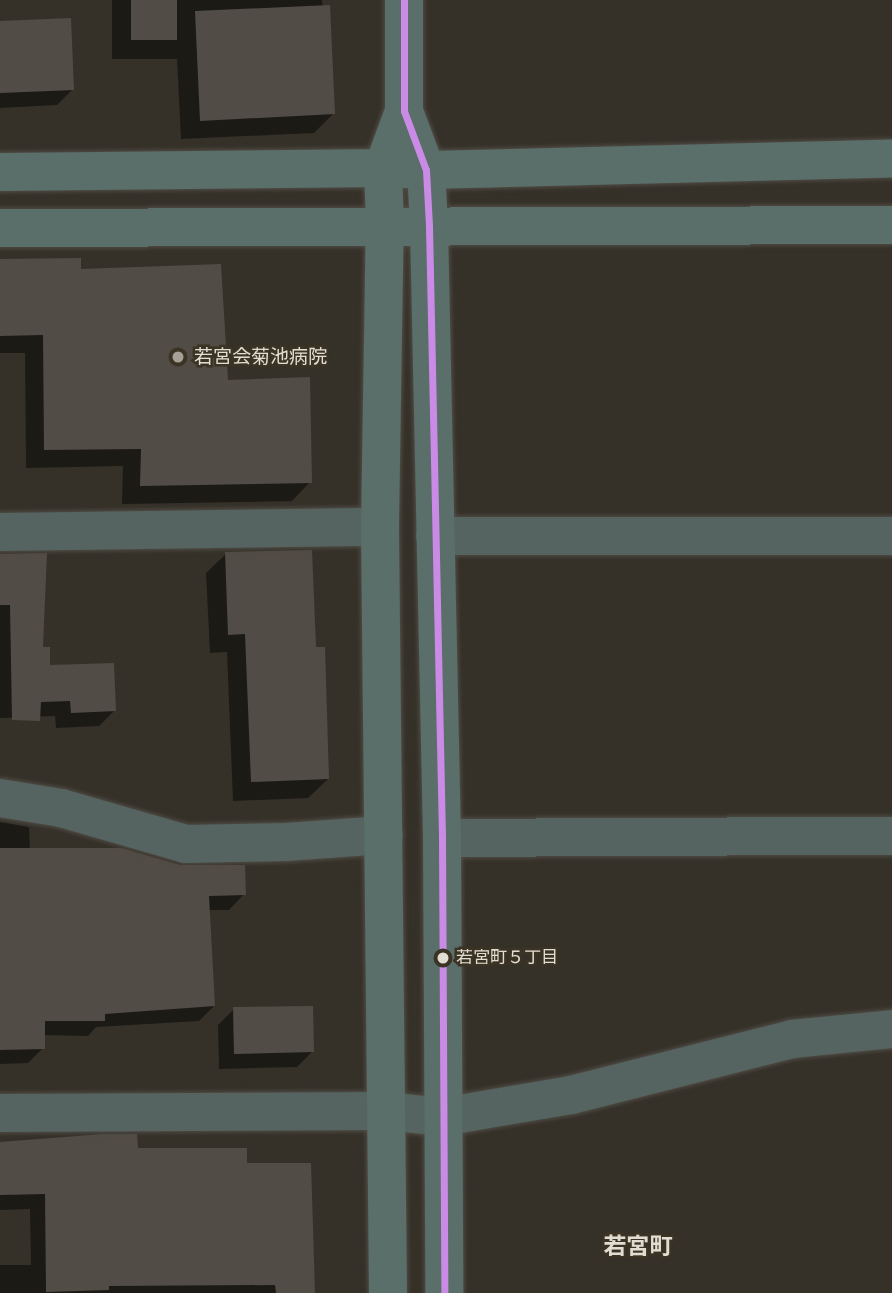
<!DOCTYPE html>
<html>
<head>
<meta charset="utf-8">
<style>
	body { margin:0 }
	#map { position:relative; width:892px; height:1293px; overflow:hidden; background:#353129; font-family:"PT Sans","Noto Sans JP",sans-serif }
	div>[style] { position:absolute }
	.shadow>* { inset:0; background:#0007 }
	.building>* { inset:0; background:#524c46 }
	.roads { filter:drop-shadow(0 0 2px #504c45) drop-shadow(0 0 2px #504c45) }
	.street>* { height:38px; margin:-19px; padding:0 19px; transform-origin:19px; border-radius:19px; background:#556460 }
	.secondary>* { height:38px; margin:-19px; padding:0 19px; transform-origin:19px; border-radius:19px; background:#5a6e6a }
	.bus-1>* { height:7px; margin:-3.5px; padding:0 3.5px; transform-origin:3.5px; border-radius:3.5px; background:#ca8be6 }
	.dots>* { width:19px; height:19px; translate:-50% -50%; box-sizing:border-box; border:4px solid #3b3323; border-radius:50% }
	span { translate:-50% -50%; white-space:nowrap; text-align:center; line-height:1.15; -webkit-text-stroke:5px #3b3323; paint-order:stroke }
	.bus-label { font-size:17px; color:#e2ddd3 }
	.left { translate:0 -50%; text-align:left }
	.poi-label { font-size:19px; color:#e2ddd3 }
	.quarter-label { font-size:23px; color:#e2ddd3; font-weight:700 }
</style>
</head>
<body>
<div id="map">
	<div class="shadow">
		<div style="clip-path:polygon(112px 0,322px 0,334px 113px,314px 133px,181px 139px,177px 59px,112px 59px)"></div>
		<div style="clip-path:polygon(0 22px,72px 90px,57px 105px,0 108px)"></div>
		<div style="clip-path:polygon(0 261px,79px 271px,227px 382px,310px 482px,292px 501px,122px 504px,123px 466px,26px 468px,25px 353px,0 353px)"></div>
		<div style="clip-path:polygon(226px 554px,314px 649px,328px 779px,308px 798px,233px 801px,227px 652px,210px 653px,206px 573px)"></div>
		<div style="clip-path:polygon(0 556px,49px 666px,114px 711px,99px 726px,56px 728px,55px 716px,0 718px)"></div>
		<div style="clip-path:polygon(0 822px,29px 827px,30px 850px,244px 894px,229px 910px,208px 910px,214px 1006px,199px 1021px,96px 1027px,88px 1036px,43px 1035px,43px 1048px,28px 1063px,0 1064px)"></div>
		<div style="clip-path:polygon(234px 1009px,312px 1052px,297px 1067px,219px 1069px,218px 1025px)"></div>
		<div style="clip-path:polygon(0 1142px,137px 1149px,245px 1165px,313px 1293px,0 1293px,0 1265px,31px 1265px,30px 1209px,0 1210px)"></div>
	</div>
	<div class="building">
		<div style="clip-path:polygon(131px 0,177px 0,177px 40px,131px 40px)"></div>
		<div style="clip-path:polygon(330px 5px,335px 114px,200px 121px,195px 11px)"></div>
		<div style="clip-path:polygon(71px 18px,74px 90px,0 93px,0 21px)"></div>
		<div style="clip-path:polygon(81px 258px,81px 269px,221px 264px,228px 380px,310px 377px,312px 483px,140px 486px,141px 449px,44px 450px,43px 335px,0 336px,0 259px)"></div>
		<div style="clip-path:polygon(312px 550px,316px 647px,325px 647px,329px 779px,251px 782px,245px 634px,228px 635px,225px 552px)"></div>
		<div style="clip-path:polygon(47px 553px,43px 647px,50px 647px,50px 665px,114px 663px,116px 711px,71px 713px,70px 701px,41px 702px,40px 721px,12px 720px,10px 605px,0 605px,0 554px)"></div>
		<div style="clip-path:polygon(0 848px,121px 848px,180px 865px,245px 865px,246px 895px,209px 896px,215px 1006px,105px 1014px,105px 1021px,45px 1021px,45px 1049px,0 1050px)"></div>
		<div style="clip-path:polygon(313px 1006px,314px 1052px,234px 1054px,233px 1007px)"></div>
		<div style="clip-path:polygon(103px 1134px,137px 1134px,138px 1148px,247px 1148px,247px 1163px,311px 1163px,315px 1293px,276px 1293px,275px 1285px,109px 1286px,109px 1290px,46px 1292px,45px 1194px,0 1195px,0 1142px)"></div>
	</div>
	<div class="roads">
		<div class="street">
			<div style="left:0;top:532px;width:380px;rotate:-0.8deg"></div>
			<div style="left:435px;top:536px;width:457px"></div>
			<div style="left:0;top:798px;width:62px;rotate:9.3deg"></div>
			<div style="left:61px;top:808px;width:130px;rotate:16.1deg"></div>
			<div style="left:186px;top:844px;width:100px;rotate:-1.1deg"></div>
			<div style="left:286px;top:842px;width:98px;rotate:-4.1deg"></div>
			<div style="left:442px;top:838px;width:450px;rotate:-0.3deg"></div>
			<div style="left:0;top:1113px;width:385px;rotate:-0.3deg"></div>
			<div style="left:385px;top:1111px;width:57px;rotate:6deg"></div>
			<div style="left:442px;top:1117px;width:131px;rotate:-9.7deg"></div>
			<div style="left:571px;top:1095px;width:228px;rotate:-14.2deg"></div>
			<div style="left:792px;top:1039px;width:100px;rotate:-5.7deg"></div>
		</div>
		<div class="secondary">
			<div style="left:404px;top:111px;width:63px;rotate:69.6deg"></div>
			<div style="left:426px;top:170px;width:56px;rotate:86.9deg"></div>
			<div style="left:429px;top:226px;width:612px;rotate:88.78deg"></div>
			<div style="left:442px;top:838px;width:455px;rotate:89.7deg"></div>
			<div style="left:0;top:172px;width:383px;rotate:-0.6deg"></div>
			<div style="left:383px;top:168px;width:43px;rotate:2.7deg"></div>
			<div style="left:426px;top:170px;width:466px;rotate:-1.4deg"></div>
			<div style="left:0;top:228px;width:892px;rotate:-0.19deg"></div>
			<div style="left:388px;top:1293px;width:766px;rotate:-90.6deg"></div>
			<div style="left:380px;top:527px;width:302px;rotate:-89.1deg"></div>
			<div style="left:385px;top:225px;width:57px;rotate:-92deg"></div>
			<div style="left:383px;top:168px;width:61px;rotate:-69.8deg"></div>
			<div style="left:404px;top:111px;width:111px;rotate:-90deg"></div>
		</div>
	</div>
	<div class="bus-1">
		<div style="left:404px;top:0;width:111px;rotate:90deg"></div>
		<div style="left:404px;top:111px;width:63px;rotate:69.6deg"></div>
		<div style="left:426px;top:170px;width:56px;rotate:86.9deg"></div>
		<div style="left:429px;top:226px;width:612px;rotate:88.78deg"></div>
		<div style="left:442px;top:838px;width:455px;rotate:89.7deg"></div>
	</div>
	<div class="dots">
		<div style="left:178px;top:357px;background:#a5a198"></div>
		<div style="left:443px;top:958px;background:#e2ddd3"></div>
	</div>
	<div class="bus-label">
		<span class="left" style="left:456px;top:958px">若宮町５丁目</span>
	</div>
	<div class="poi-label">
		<span class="left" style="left:194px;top:357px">若宮会菊池病院</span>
	</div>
	<div class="quarter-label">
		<span style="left:638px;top:1246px">若宮町</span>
	</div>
</div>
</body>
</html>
